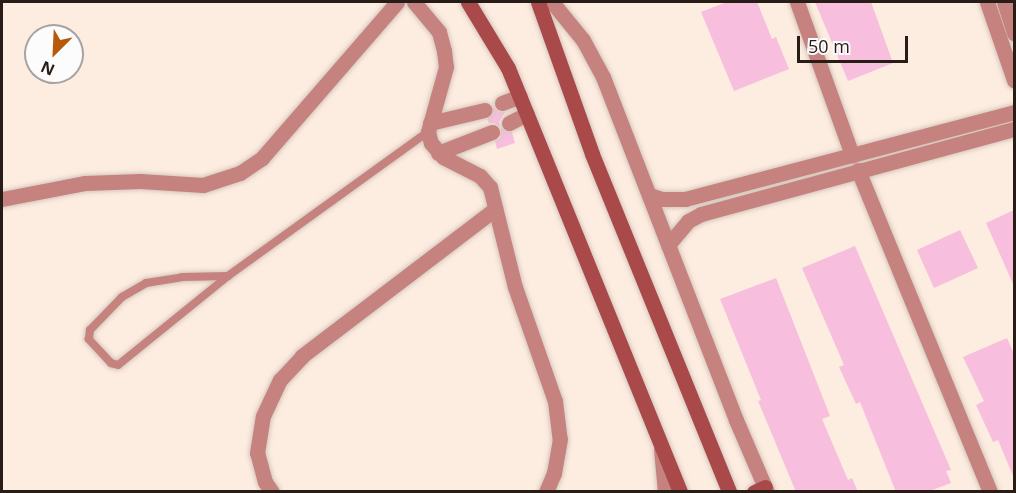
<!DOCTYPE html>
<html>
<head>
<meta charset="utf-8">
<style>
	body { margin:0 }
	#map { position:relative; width:1016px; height:493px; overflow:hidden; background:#fdece0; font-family:"Open Sans",sans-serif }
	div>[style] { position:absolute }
	.building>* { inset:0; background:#f7bedd }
	.roads { filter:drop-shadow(0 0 2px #d6c7bc) drop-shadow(0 0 2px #d6c7bc) }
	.service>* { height:8px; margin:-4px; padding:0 4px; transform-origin:4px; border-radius:4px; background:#c5827f }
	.minor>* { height:15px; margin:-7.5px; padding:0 7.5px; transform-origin:7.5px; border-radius:7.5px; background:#c5827f }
	.secondary>* { height:15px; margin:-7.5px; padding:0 7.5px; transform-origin:7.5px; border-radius:7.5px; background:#a9494a }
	span { translate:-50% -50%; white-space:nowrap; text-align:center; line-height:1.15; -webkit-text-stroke:6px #fcfcfc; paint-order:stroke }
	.frame { position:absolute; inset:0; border:3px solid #271d16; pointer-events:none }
	.north { position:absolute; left:24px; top:24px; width:60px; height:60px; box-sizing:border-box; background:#fcfcfc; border:2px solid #a7a3a0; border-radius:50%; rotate:204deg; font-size:16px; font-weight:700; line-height:24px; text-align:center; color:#271d16 }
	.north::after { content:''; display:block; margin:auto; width:21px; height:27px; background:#b7590b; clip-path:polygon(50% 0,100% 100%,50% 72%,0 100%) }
	.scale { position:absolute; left:797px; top:36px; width:111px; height:27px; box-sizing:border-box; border:3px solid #271d16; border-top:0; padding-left:8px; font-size:18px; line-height:21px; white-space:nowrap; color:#271d16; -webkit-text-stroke:4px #fcfcfc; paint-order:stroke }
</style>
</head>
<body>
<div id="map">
	<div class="building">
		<div style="clip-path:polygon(727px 2px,757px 2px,772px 39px,776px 37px,789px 69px,734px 91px,701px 12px)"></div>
		<div style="clip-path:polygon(815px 2px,871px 2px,893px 63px,848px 81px)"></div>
		<div style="clip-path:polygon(493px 107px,500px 112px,505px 112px,499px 122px,500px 127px,494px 123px,489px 123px,487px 119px,493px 113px)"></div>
		<div style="clip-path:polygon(501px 128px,512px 132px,515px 143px,497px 149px,495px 141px,500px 138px)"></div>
		<div style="clip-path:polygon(1014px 210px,1014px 286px,986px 223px)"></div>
		<div style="clip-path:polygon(960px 230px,978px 268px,934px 288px,917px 250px)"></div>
		<div style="clip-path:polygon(855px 246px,951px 470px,946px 471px,951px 483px,927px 492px,896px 492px,860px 402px,856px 404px,839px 367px,844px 365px,802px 268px)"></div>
		<div style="clip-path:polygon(776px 278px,830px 416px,822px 419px,848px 480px,852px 478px,858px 492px,796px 492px,758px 401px,761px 400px,720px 299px)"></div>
		<div style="clip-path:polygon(1007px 338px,1014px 354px,1014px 478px,998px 440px,993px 442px,976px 405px,984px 401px,963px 357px)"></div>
	</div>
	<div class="roads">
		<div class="service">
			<div style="left:228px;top:276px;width:141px;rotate:141deg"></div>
			<div style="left:118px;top:365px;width:7px;rotate:-164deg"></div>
			<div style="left:111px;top:363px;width:33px;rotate:-133deg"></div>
			<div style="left:89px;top:339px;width:9px;rotate:-84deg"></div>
			<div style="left:90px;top:330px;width:46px;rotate:-45.9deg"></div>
			<div style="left:122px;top:297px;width:28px;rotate:-30deg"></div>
			<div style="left:146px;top:283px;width:36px;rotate:-9deg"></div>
			<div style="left:182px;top:277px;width:46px;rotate:-1.2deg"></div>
			<div style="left:228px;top:276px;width:246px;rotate:-35.8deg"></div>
		</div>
		<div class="minor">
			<div style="left:414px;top:2px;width:39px;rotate:50deg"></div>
			<div style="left:439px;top:32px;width:20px;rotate:75deg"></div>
			<div style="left:444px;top:51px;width:16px;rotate:83deg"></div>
			<div style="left:446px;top:67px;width:67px;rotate:105.5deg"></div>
			<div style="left:428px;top:132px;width:11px;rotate:75deg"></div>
			<div style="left:431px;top:143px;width:18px;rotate:49deg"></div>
			<div style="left:443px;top:157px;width:42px;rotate:27.2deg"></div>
			<div style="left:480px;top:176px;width:15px;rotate:48deg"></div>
			<div style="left:490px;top:187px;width:103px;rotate:76deg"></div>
			<div style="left:515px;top:287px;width:121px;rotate:70.7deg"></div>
			<div style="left:555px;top:401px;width:38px;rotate:83deg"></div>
			<div style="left:560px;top:439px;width:35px;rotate:100deg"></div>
			<div style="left:554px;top:473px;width:21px;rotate:113deg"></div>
			<div style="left:552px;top:2px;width:49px;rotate:50.8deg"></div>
			<div style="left:583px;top:40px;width:42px;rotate:61.6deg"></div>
			<div style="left:603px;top:77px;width:368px;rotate:68.8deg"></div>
			<div style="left:736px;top:420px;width:78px;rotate:66.7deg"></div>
			<div style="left:797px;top:2px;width:163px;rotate:70.2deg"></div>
			<div style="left:987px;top:2px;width:83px;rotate:70.9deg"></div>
			<div style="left:1004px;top:2px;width:33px;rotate:72deg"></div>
			<div style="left:502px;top:103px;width:19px;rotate:-21deg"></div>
			<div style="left:430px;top:123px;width:56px;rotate:-13.5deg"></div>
			<div style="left:509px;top:123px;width:20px;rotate:-27deg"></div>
			<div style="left:438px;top:153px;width:58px;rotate:-21.3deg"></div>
			<div style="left:858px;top:170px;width:348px;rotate:67.7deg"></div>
			<div style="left:649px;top:195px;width:14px;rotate:17deg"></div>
			<div style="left:662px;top:199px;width:23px"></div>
			<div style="left:685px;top:199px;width:340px;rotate:-14.8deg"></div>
			<div style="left:2px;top:199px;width:85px;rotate:-10.9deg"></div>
			<div style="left:85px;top:183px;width:55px;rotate:-2.1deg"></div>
			<div style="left:140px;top:181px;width:63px;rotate:3.6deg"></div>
			<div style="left:203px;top:185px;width:39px;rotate:-18deg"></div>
			<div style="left:240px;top:173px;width:27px;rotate:-34deg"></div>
			<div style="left:262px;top:158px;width:206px;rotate:-49.1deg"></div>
			<div style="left:668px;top:245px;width:31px;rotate:-50deg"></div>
			<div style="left:688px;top:221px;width:15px;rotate:-28deg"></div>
			<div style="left:701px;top:214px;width:324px;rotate:-15.2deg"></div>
			<div style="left:661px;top:449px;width:43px;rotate:84.7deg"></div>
			<div style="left:272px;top:492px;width:12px;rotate:-125deg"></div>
			<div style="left:265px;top:482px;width:30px;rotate:-105deg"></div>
			<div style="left:257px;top:453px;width:37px;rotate:-81deg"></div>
			<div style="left:263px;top:416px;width:40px;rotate:-65deg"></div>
			<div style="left:280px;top:380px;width:33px;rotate:-47deg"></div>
			<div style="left:302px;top:356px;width:243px;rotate:-37.3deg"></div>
		</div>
		<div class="secondary">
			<div style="left:468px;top:2px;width:77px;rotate:58.8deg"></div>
			<div style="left:508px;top:68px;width:458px;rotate:67.9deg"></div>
			<div style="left:538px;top:2px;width:161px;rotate:70.4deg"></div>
			<div style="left:592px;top:154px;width:365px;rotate:67.9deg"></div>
			<div style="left:754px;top:492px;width:12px;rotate:-24deg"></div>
		</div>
	</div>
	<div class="frame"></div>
	<div class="north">N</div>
	<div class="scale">50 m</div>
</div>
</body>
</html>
